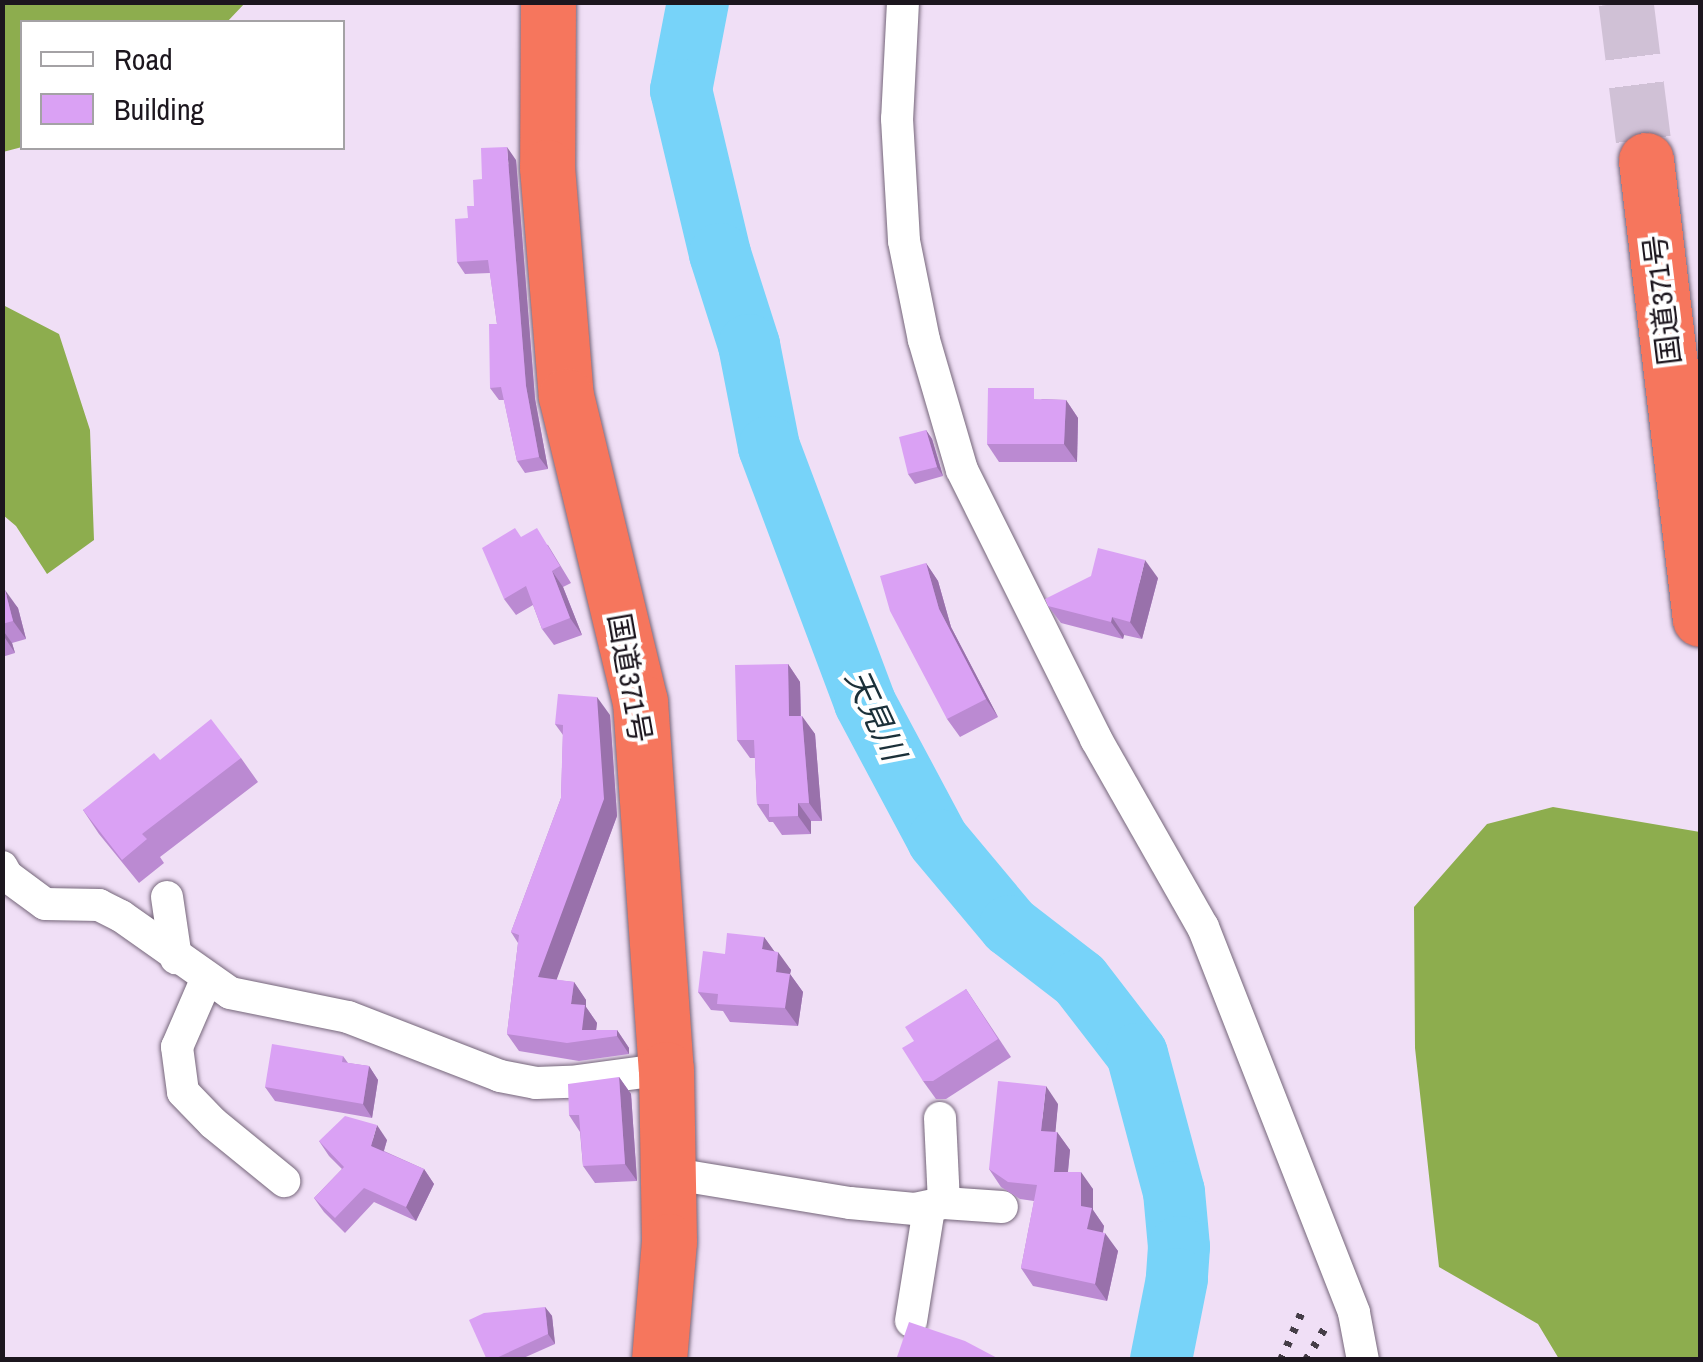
<!DOCTYPE html>
<html>
<head>
<meta charset="utf-8">
<style>
	body { margin:0 }
	#map { position:relative; width:1703px; height:1362px; overflow:hidden; background:#f0dff6; font-family:"Archivo Narrow","Noto Sans JP",sans-serif }
	div>[style] { position:absolute }
	.forest>* { inset:0; background:#8dad4e }
	.river>* { height:62px; margin:-31px; padding:0 31px; transform-origin:31px; border-radius:31px; background:#77d3f9 }
	.highway-tunnel>* { height:55px; margin-top:-27.5px; transform-origin:0; background:repeating-linear-gradient(90deg,#d0c1d6 0 55px,transparent 0 83px) }
	.roads { filter:drop-shadow(0 0 2px #75667a) drop-shadow(0 0 2px #75667a) }
	.street>* { height:32px; margin:-16px; padding:0 16px; transform-origin:16px; border-radius:16px; background:#fff }
	.highway>* { height:55px; margin:-27.5px; padding:0 27.5px; transform-origin:27.5px; border-radius:27.5px; background:#f6765d }
	.rail>* { height:8px; margin-top:-4px; transform-origin:0; background:repeating-linear-gradient(90deg,#453d47 0 5px,transparent 0 15px) }
	.wall>* { inset:0; background:#bb8ad2 }
	.shaded-wall>* { inset:0; background:#9971ab }
	.building>* { inset:0; background:#daa1f4 }
	span { translate:-50% -50%; white-space:nowrap; text-align:center; line-height:1.15; -webkit-text-stroke:8px #fff; paint-order:stroke }
	.street-label { font-size:30px; color:#1c161e }
	.water-label { font-size:32px; color:#1b3039; font-style:italic }
	.frame { position:absolute; inset:0; border:5px solid #1c161e; pointer-events:none }
	.legend { position:absolute; left:20px; top:20px; width:325px; height:130px; box-sizing:border-box; background:#fff; border:2px solid #a4a2a5; margin:0; padding:12px 18px; list-style:none; font-size:30px; color:#1c161e }
	.legend li { display:flex; align-items:center; gap:20px; height:50px }
	.legend b { width:50px; border:2px solid #a4a2a5 }
</style>
</head>
<body>
<div id="map">
	<div class="forest">
		<div style="clip-path:polygon(3px 2px,245px 2px,245px 3px,227px 22px,22px 22px,22px 147px,3px 152px)"></div>
		<div style="clip-path:polygon(3px 305px,59px 334px,90px 430px,94px 540px,47px 574px,16px 526px,3px 515px)"></div>
		<div style="clip-path:polygon(1553px 807px,1700px 832px,1700px 1359px,1559px 1359px,1538px 1324px,1439px 1267px,1415px 1048px,1414px 907px,1487px 824px)"></div>
	</div>
	<div class="river">
		<div style="left:698px;top:2px;width:90px;rotate:100.9deg"></div>
		<div style="left:681px;top:90px;width:169px;rotate:76.6deg"></div>
		<div style="left:720px;top:254px;width:96px;rotate:72.3deg"></div>
		<div style="left:749px;top:345px;width:104px;rotate:78.9deg"></div>
		<div style="left:769px;top:447px;width:273px;rotate:69.4deg"></div>
		<div style="left:865px;top:703px;width:155px;rotate:61.9deg"></div>
		<div style="left:938px;top:840px;width:112px;rotate:50.1deg"></div>
		<div style="left:1010px;top:926px;width:88px;rotate:37.6deg"></div>
		<div style="left:1080px;top:980px;width:93px;rotate:52.4deg"></div>
		<div style="left:1137px;top:1054px;width:143px;rotate:75deg"></div>
		<div style="left:1174px;top:1192px;width:55px;rotate:84.8deg"></div>
		<div style="left:1179px;top:1247px;width:32px;rotate:94deg"></div>
		<div style="left:1177px;top:1279px;width:83px;rotate:101.2deg"></div>
	</div>
	<div class="highway-tunnel">
		<div style="left:1626px;top:2px;width:159px;rotate:82.8deg"></div>
	</div>
	<div class="roads">
		<div class="street">
			<div style="left:903px;top:2px;width:117px;rotate:92.9deg"></div>
			<div style="left:897px;top:119px;width:122px;rotate:86.7deg"></div>
			<div style="left:904px;top:241px;width:101px;rotate:78.6deg"></div>
			<div style="left:924px;top:340px;width:135px;rotate:73.7deg"></div>
			<div style="left:962px;top:470px;width:301px;rotate:63.5deg"></div>
			<div style="left:1096px;top:739px;width:216px;rotate:60.4deg"></div>
			<div style="left:1203px;top:927px;width:414px;rotate:68.6deg"></div>
			<div style="left:1354px;top:1313px;width:48px;rotate:79.2deg"></div>
			<div style="left:2px;top:867px;width:10px;rotate:61deg"></div>
			<div style="left:7px;top:876px;width:47px;rotate:36.4deg"></div>
			<div style="left:45px;top:904px;width:54px;rotate:1.1deg"></div>
			<div style="left:99px;top:905px;width:25px;rotate:27deg"></div>
			<div style="left:121px;top:916px;width:133px;rotate:35.2deg"></div>
			<div style="left:230px;top:993px;width:120px;rotate:11.5deg"></div>
			<div style="left:348px;top:1017px;width:163px;rotate:21.2deg"></div>
			<div style="left:500px;top:1076px;width:37px;rotate:11deg"></div>
			<div style="left:536px;top:1083px;width:34px;rotate:-2deg"></div>
			<div style="left:570px;top:1082px;width:97px;rotate:-7.7deg"></div>
			<div style="left:167px;top:897px;width:62px;rotate:81.6deg"></div>
			<div style="left:207px;top:978px;width:75px;rotate:113.5deg"></div>
			<div style="left:177px;top:1047px;width:45px;rotate:82.4deg"></div>
			<div style="left:183px;top:1092px;width:43px;rotate:45.9deg"></div>
			<div style="left:213px;top:1123px;width:92px;rotate:39.2deg"></div>
			<div style="left:940px;top:1118px;width:85px;rotate:87.3deg"></div>
			<div style="left:668px;top:1173px;width:184px;rotate:9.4deg"></div>
			<div style="left:850px;top:1203px;width:65px;rotate:5.3deg"></div>
			<div style="left:915px;top:1209px;width:30px;rotate:-12deg"></div>
			<div style="left:944px;top:1203px;width:58px;rotate:3.9deg"></div>
			<div style="left:911px;top:1321px;width:113px;rotate:-80.9deg"></div>
		</div>
		<div class="highway">
			<div style="left:548px;top:2px;width:165px;rotate:90.3deg"></div>
			<div style="left:547px;top:167px;width:230px;rotate:85.3deg"></div>
			<div style="left:566px;top:396px;width:314px;rotate:76.4deg"></div>
			<div style="left:640px;top:701px;width:369px;rotate:86deg"></div>
			<div style="left:666px;top:1069px;width:172px;rotate:89deg"></div>
			<div style="left:669px;top:1241px;width:119px;rotate:94.8deg"></div>
			<div style="left:1646px;top:160px;width:462px;rotate:83.3deg"></div>
		</div>
	</div>
	<div class="rail">
		<div style="left:1281px;top:1360px;width:58px;rotate:-66.5deg"></div>
		<div style="left:1306px;top:1360px;width:43px;rotate:-59.3deg"></div>
	</div>
	<div class="wall">
		<div style="clip-path:polygon(516px 160px,535px 399px,548px 469px,525px 473px,517px 461px,504px 400px,499px 400px,490px 388px,497px 324px,490px 273px,465px 274px,457px 262px,468px 218px,474px 206px,482px 179px)"></div>
		<div style="clip-path:polygon(1042px 399px,1066px 400px,1078px 418px,1077px 462px,999px 462px,987px 444px)"></div>
		<div style="clip-path:polygon(926px 430px,932px 439px,943px 476px,915px 484px,908px 474px)"></div>
		<div style="clip-path:polygon(521px 537px,548px 545px,571px 583px,563px 587px,582px 635px,554px 645px,542px 629px,533px 605px,516px 615px,504px 599px)"></div>
		<div style="clip-path:polygon(926px 563px,938px 581px,951px 627px,998px 717px,960px 737px,947px 719px)"></div>
		<div style="clip-path:polygon(1158px 578px,1142px 639px,1124px 635px,1123px 639px,1061px 623px,1048px 606px)"></div>
		<div style="clip-path:polygon(2px 591px,18px 608px,26px 639px,12px 643px,15px 653px,2px 657px)"></div>
		<div style="clip-path:polygon(788px 664px,800px 682px,801px 716px,815px 734px,822px 821px,811px 821px,811px 834px,782px 835px,773px 822px,769px 822px,757px 804px,755px 758px,750px 758px,737px 740px)"></div>
		<div style="clip-path:polygon(610px 715px,617px 816px,556px 980px,574px 982px,586px 1000px,586px 1007px,597px 1023px,596px 1030px,617px 1030px,629px 1048px,629px 1054px,579px 1061px,519px 1051px,507px 1034px,518px 943px,511px 932px,561px 798px,563px 735px,555px 724px)"></div>
		<div style="clip-path:polygon(241px 758px,258px 782px,160px 857px,164px 863px,139px 883px,99px 834px,83px 810px,160px 760px)"></div>
		<div style="clip-path:polygon(764px 937px,774px 951px,791px 970px,790px 974px,803px 992px,798px 1026px,730px 1022px,723px 1011px,711px 1010px,698px 992px,725px 954px)"></div>
		<div style="clip-path:polygon(966px 989px,1011px 1057px,946px 1099px,936px 1099px,923px 1081px,914px 1041px)"></div>
		<div style="clip-path:polygon(343px 1056px,348px 1063px,369px 1066px,378px 1080px,372px 1118px,275px 1101px,265px 1087px)"></div>
		<div style="clip-path:polygon(619px 1077px,631px 1094px,637px 1181px,595px 1183px,583px 1166px,580px 1132px,569px 1115px)"></div>
		<div style="clip-path:polygon(1058px 1104px,1055px 1132px,1057px 1132px,1070px 1150px,1068px 1172px,1093px 1189px,1093px 1210px,1104px 1226px,1103px 1233px,1118px 1251px,1107px 1301px,1033px 1286px,1021px 1268px,1034px 1201px,1020px 1199px,1001px 1187px,989px 1169px)"></div>
		<div style="clip-path:polygon(387px 1140px,384px 1151px,424px 1169px,434px 1184px,416px 1221px,374px 1202px,345px 1233px,324px 1212px,314px 1198px,342px 1169px,329px 1156px,319px 1141px)"></div>
		<div style="clip-path:polygon(545px 1307px,552px 1316px,555px 1344px,519px 1360px,487px 1360px)"></div>
	</div>
	<div class="shaded-wall">
		<div style="clip-path:polygon(507px 147px,516px 160px,535px 399px,548px 469px,539px 457px,526px 386px)"></div>
		<div style="clip-path:polygon(1066px 400px,1078px 418px,1077px 462px,1064px 444px)"></div>
		<div style="clip-path:polygon(926px 430px,932px 439px,943px 476px,937px 467px)"></div>
		<div style="clip-path:polygon(1145px 560px,1158px 578px,1142px 639px,1130px 622px)"></div>
		<div style="clip-path:polygon(926px 563px,938px 581px,951px 627px,998px 717px,986px 699px,939px 609px)"></div>
		<div style="clip-path:polygon(552px 571px,563px 587px,582px 635px,570px 618px)"></div>
		<div style="clip-path:polygon(5px 590px,18px 608px,26px 639px,13px 621px)"></div>
		<div style="clip-path:polygon(1112px 617px,1124px 635px,1123px 639px,1111px 622px)"></div>
		<div style="clip-path:polygon(2px 629px,12px 643px,15px 653px,3px 635px)"></div>
		<div style="clip-path:polygon(788px 664px,800px 682px,801px 734px,789px 716px)"></div>
		<div style="clip-path:polygon(597px 697px,610px 715px,617px 816px,551px 995px,538px 977px)"></div>
		<div style="clip-path:polygon(802px 716px,815px 734px,822px 821px,809px 803px)"></div>
		<div style="clip-path:polygon(798px 803px,811px 821px,811px 834px,798px 816px)"></div>
		<div style="clip-path:polygon(764px 937px,777px 955px,762px 949px)"></div>
		<div style="clip-path:polygon(778px 952px,791px 970px,790px 974px,803px 992px,798px 1026px,785px 1008px,776px 972px)"></div>
		<div style="clip-path:polygon(574px 982px,586px 1000px,586px 1007px,597px 1023px,595px 1039px,582px 1030px,571px 1004px)"></div>
		<div style="clip-path:polygon(617px 1030px,629px 1048px,629px 1054px,617px 1036px)"></div>
		<div style="clip-path:polygon(369px 1066px,378px 1080px,372px 1118px,363px 1104px)"></div>
		<div style="clip-path:polygon(619px 1077px,631px 1094px,637px 1181px,625px 1164px)"></div>
		<div style="clip-path:polygon(1046px 1086px,1058px 1104px,1054px 1148px,1041px 1131px)"></div>
		<div style="clip-path:polygon(377px 1125px,387px 1140px,381px 1160px,371px 1146px)"></div>
		<div style="clip-path:polygon(1057px 1132px,1070px 1150px,1066px 1190px,1054px 1172px)"></div>
		<div style="clip-path:polygon(424px 1169px,434px 1184px,416px 1221px,406px 1207px)"></div>
		<div style="clip-path:polygon(1081px 1172px,1093px 1189px,1093px 1210px,1104px 1226px,1100px 1247px,1087px 1229px,1081px 1206px)"></div>
		<div style="clip-path:polygon(1105px 1233px,1118px 1251px,1107px 1301px,1095px 1284px)"></div>
		<div style="clip-path:polygon(545px 1307px,552px 1316px,555px 1344px,548px 1334px)"></div>
	</div>
	<div class="building">
		<div style="clip-path:polygon(507px 147px,526px 386px,539px 457px,517px 461px,501px 387px,490px 388px,489px 324px,497px 324px,488px 260px,457px 262px,455px 219px,468px 218px,467px 206px,474px 206px,473px 180px,482px 179px,481px 148px)"></div>
		<div style="clip-path:polygon(988px 388px,1034px 388px,1034px 399px,1066px 400px,1064px 444px,987px 444px)"></div>
		<div style="clip-path:polygon(926px 430px,937px 467px,908px 474px,899px 437px)"></div>
		<div style="clip-path:polygon(515px 528px,521px 537px,537px 528px,560px 566px,552px 571px,570px 618px,542px 629px,526px 586px,504px 599px,482px 548px)"></div>
		<div style="clip-path:polygon(1098px 548px,1145px 560px,1130px 622px,1112px 617px,1111px 622px,1048px 606px,1045px 599px,1091px 576px)"></div>
		<div style="clip-path:polygon(926px 563px,939px 609px,986px 699px,947px 719px,890px 611px,880px 576px)"></div>
		<div style="clip-path:polygon(5px 590px,13px 621px,2px 624px,2px 591px)"></div>
		<div style="clip-path:polygon(788px 664px,789px 716px,802px 716px,809px 803px,798px 803px,798px 816px,769px 817px,769px 804px,757px 804px,754px 740px,737px 740px,735px 665px)"></div>
		<div style="clip-path:polygon(558px 694px,597px 697px,604px 799px,538px 977px,574px 982px,571px 1004px,585px 1005px,582px 1030px,617px 1030px,617px 1036px,567px 1043px,507px 1034px,519px 935px,511px 932px,561px 798px,563px 725px,555px 724px)"></div>
		<div style="clip-path:polygon(211px 719px,241px 758px,142px 834px,147px 839px,122px 860px,83px 810px,154px 753px,160px 760px)"></div>
		<div style="clip-path:polygon(727px 933px,764px 937px,762px 949px,778px 952px,776px 972px,790px 974px,785px 1008px,717px 1004px,718px 994px,698px 992px,703px 951px,725px 954px)"></div>
		<div style="clip-path:polygon(966px 989px,998px 1039px,933px 1081px,923px 1081px,902px 1048px,914px 1041px,905px 1027px)"></div>
		<div style="clip-path:polygon(272px 1044px,343px 1056px,342px 1062px,369px 1066px,363px 1104px,265px 1087px)"></div>
		<div style="clip-path:polygon(619px 1077px,625px 1164px,583px 1166px,579px 1115px,569px 1115px,568px 1084px)"></div>
		<div style="clip-path:polygon(998px 1081px,1046px 1086px,1041px 1131px,1057px 1132px,1054px 1172px,1081px 1172px,1081px 1206px,1092px 1208px,1087px 1229px,1105px 1233px,1095px 1284px,1021px 1268px,1037px 1185px,1008px 1182px,989px 1169px)"></div>
		<div style="clip-path:polygon(345px 1116px,377px 1125px,371px 1146px,424px 1169px,406px 1207px,364px 1188px,335px 1218px,314px 1198px,344px 1167px,319px 1141px)"></div>
		<div style="clip-path:polygon(545px 1307px,548px 1334px,492px 1360px,487px 1360px,469px 1320px,484px 1313px)"></div>
		<div style="clip-path:polygon(909px 1322px,965px 1341px,1001px 1360px,896px 1360px)"></div>
	</div>
	<div class="street-label">
		<span style="left:1662px;top:300px;rotate:-97deg">国道371号</span>
		<span style="left:630px;top:678px;rotate:80deg">国道371号</span>
	</div>
	<div class="water-label">
		<span style="left:875px;top:715px;rotate:65deg">天見川</span>
	</div>
	<div class="frame"></div>
	<ul class="legend">
	<li><b style="height:12px;background:#fff"></b>Road</li>
	<li><b style="height:28px;background:#daa1f4"></b>Building</li>
	</ul>
</div>
</body>
</html>
